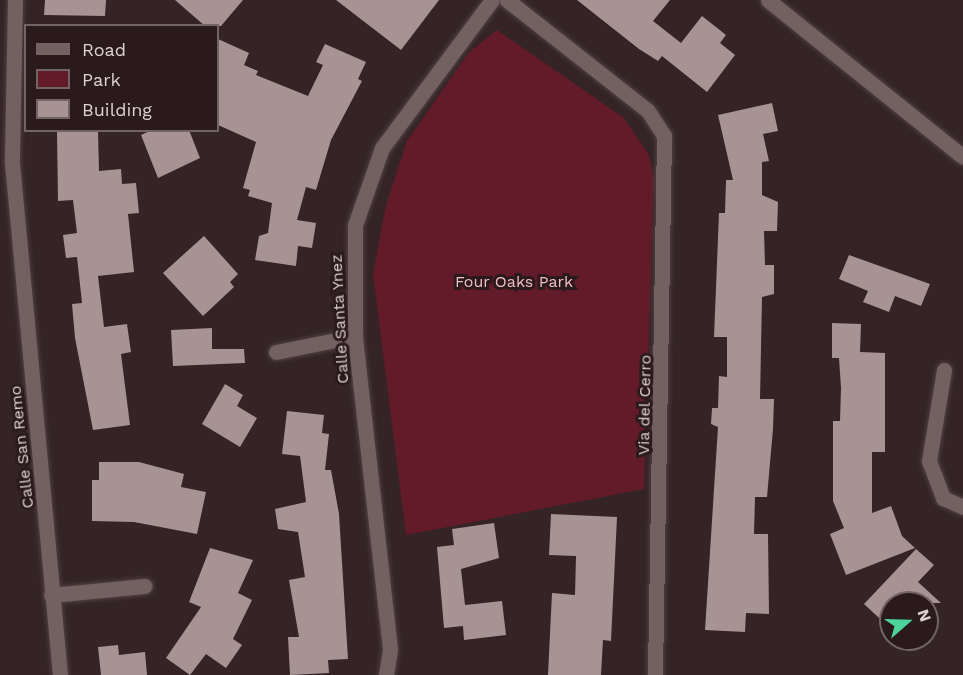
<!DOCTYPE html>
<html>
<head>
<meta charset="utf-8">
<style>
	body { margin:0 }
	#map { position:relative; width:963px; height:675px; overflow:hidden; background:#342426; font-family:"Work Sans",sans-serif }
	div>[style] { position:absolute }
	.green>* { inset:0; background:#631b2a }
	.building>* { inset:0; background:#a89394 }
	.roads { filter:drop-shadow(0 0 2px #4e4042) drop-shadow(0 0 2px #4e4042) }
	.minor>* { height:15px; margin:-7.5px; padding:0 7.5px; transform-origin:7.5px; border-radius:7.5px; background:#736061 }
	.tertiary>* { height:15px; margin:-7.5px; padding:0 7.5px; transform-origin:7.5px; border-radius:7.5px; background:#736061 }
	span { translate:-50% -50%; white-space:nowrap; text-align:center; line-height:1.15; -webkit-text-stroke:6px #2a1a1c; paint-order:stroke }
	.park-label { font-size:16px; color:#f2bfc4 }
	.street-label { font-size:16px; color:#ddd1d2 }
	.legend { position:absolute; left:24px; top:24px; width:195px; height:108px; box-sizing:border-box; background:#2a1a1c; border:2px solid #726365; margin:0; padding:8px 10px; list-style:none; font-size:18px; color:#ddd1d2 }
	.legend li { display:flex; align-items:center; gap:12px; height:30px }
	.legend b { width:30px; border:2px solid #726365 }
	.north { position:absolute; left:879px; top:591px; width:60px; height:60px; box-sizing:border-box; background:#2a1a1c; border:2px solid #726365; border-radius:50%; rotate:70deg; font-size:16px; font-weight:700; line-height:24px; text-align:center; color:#ddd1d2 }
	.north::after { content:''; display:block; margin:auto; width:21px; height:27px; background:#4cd39b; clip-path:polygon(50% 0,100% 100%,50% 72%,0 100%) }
</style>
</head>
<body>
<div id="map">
	<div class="green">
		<div style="clip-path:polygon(497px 30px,624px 118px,649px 155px,654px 178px,644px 489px,406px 535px,373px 274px,386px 205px,407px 141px,469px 52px)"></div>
	</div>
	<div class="building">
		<div style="clip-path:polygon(45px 0,106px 0,105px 16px,44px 15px)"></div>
		<div style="clip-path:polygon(175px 0,243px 0,221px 26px,205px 26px)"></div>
		<div style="clip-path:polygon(336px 0,439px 0,401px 50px)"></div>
		<div style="clip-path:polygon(577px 0,670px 0,653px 21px,681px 43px,702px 16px,726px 35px,720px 43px,735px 55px,707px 92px,662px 56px,658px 61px,639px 49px)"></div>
		<div style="clip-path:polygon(218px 39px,249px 53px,244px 65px,258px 71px,256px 75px,308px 96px,323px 65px,316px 62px,325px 44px,366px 62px,358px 79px,362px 81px,331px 140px,316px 190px,306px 187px,297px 220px,316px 223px,312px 248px,298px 246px,296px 266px,255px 260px,259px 236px,268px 233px,272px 203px,248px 196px,250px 190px,243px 188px,256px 142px,218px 125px)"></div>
		<div style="clip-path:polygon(772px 103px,778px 131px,763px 134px,769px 161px,762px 162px,762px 195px,778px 202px,777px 231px,764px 231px,765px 265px,774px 265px,774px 294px,762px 297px,760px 399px,774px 399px,773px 429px,767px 497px,755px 497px,754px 534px,768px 534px,769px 614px,746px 613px,745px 632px,705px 630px,718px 427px,711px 424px,712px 408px,718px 408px,719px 376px,727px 377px,727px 337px,714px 337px,719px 213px,725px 213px,726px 180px,733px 180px,718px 115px)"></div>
		<div style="clip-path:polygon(98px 130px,99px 171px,121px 169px,122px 184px,136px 183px,139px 213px,128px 214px,134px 272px,98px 276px,104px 327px,127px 324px,131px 352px,121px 354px,130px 425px,93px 430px,75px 338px,72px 304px,82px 303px,77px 257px,66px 258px,63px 235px,77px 233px,73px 200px,58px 201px,57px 132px)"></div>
		<div style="clip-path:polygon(152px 130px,189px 130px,200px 158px,158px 178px,141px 135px)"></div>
		<div style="clip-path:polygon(204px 236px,238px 274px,230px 282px,234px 287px,203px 316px,163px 273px)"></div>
		<div style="clip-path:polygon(849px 255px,930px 284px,921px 306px,895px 296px,889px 312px,863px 302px,868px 291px,839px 279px)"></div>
		<div style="clip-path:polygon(832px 323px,861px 324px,860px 352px,885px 353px,885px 452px,872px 452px,872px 513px,891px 506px,902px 536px,915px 548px,846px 575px,830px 534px,844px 528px,833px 501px,833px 421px,840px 421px,841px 388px,839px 358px,832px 358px)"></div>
		<div style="clip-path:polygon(212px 328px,212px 349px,244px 349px,245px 363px,173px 366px,171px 330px)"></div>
		<div style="clip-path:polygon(225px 384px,243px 395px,237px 406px,257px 418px,240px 447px,202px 424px)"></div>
		<div style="clip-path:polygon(287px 411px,324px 415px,322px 433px,329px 434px,325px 470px,331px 470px,339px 514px,348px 659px,328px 660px,329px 673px,290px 675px,288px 637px,299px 637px,289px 580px,305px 577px,298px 532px,278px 529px,275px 509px,306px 502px,300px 456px,282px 454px)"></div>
		<div style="clip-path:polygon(99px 462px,139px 462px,184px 474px,181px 487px,206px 492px,197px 534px,134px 522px,92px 521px,92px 480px,99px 480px)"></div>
		<div style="clip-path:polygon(551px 514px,617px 517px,611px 641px,603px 640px,601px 675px,548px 675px,552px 593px,575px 595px,576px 556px,549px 555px)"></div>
		<div style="clip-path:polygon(494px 523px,499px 558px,461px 569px,465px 605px,502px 601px,506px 635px,464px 640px,463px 626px,444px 628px,437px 547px,454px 545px,452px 529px)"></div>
		<div style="clip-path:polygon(210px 548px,253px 560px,238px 593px,252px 600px,233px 639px,242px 645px,226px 668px,206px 654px,190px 675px,166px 658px,201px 607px,189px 602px)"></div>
		<div style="clip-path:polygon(916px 549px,934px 565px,918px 582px,941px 603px,891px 603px,891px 629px,864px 604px)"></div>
		<div style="clip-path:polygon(118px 645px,119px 655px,145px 652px,147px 675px,101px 675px,98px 647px)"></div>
	</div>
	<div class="roads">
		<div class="minor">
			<div style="left:15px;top:0;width:163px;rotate:91.1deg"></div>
			<div style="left:12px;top:163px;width:514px;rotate:84.64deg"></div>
			<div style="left:507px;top:0;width:179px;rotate:38.2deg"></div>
			<div style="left:648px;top:111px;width:30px;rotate:57deg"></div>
			<div style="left:664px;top:136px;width:539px;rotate:90.96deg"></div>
			<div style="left:276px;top:352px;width:81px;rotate:-11.4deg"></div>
			<div style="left:944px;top:370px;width:92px;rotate:99.4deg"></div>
			<div style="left:929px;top:461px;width:40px;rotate:69deg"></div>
			<div style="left:943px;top:498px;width:22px;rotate:24deg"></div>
			<div style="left:51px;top:595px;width:94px;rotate:-5.5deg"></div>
			<div style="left:386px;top:675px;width:26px;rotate:-81deg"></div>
			<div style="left:390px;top:649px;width:315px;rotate:-96.4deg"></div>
			<div style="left:355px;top:336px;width:111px;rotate:-90deg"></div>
			<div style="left:355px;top:225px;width:82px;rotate:-70.7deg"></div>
			<div style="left:382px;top:148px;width:184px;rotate:-53.4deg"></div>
		</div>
		<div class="tertiary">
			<div style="left:768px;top:0;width:250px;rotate:38.8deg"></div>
		</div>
	</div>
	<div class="park-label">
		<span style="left:514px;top:282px">Four Oaks Park</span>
	</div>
	<div class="street-label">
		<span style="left:340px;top:319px;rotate:-93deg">Calle Santa Ynez</span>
		<span style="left:645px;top:405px;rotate:-89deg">Via del Cerro</span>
		<span style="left:22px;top:447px;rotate:-96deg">Calle San Remo</span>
	</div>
	<ul class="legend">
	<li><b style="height:8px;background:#736061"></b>Road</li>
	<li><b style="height:16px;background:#631b2a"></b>Park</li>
	<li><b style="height:16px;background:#a89394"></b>Building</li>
	</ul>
	<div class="north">N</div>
</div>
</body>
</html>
